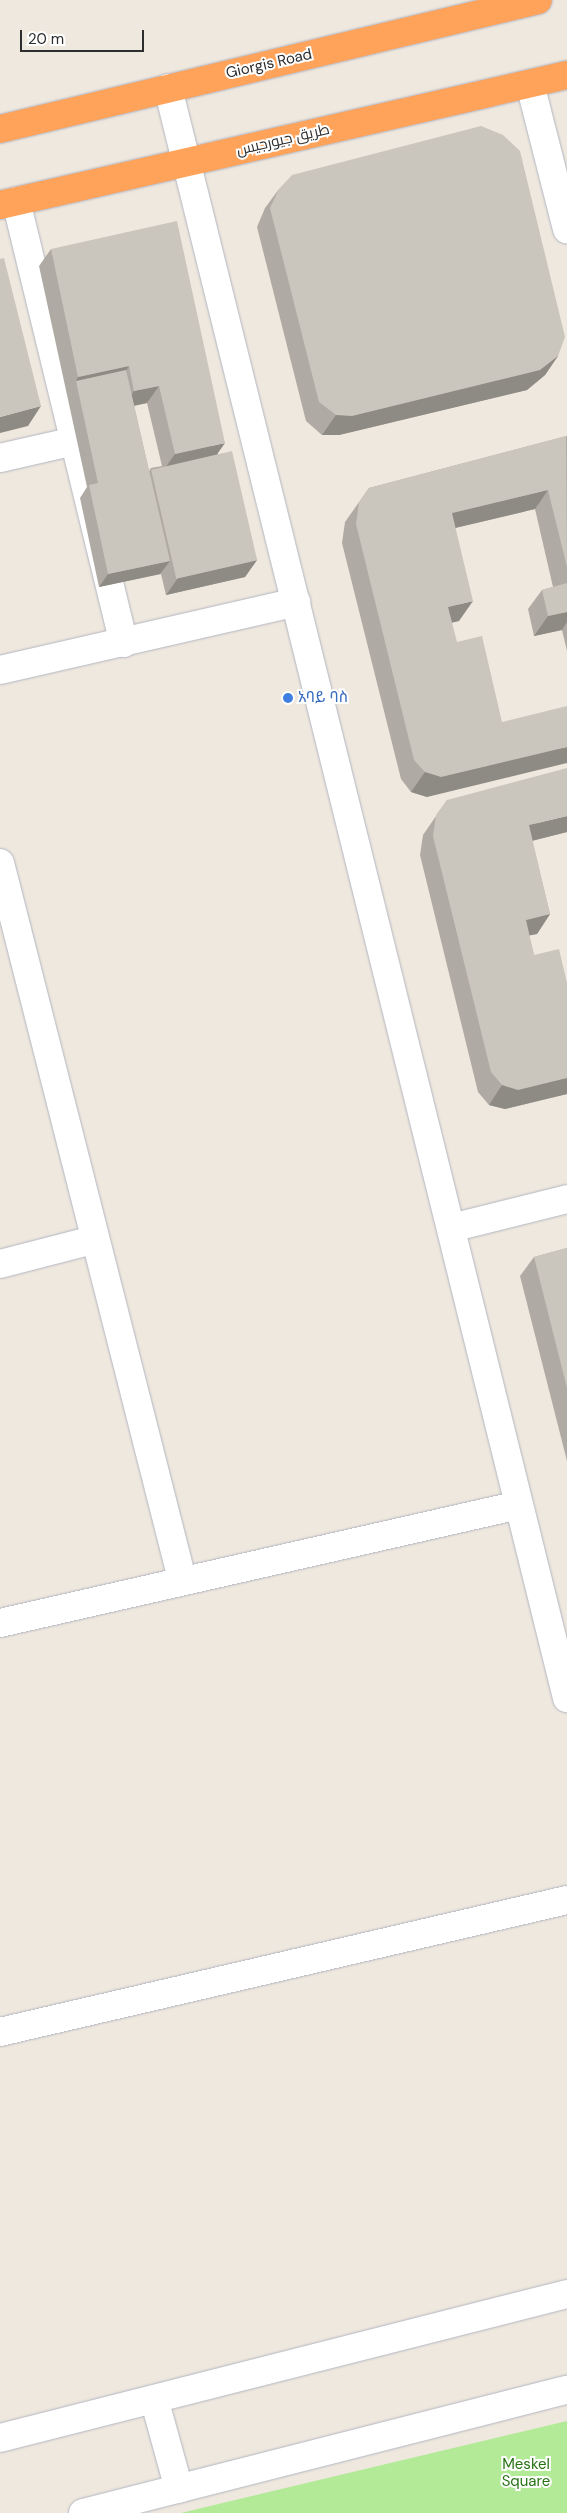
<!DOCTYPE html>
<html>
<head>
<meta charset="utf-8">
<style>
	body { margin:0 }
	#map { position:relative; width:567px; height:2513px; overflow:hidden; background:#efe8de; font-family:"DM Sans",Cairo,"Noto Sans Ethiopic",sans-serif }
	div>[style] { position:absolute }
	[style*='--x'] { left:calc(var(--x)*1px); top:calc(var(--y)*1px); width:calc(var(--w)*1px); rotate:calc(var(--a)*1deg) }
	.green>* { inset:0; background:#b2ea97 }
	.roads { filter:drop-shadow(0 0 1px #b2b5c1) drop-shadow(0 0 1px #b2b5c1) }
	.street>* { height:28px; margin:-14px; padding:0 14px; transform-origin:14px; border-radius:14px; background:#fff }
	.secondary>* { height:28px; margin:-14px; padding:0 14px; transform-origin:14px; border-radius:14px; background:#fff }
	.highway>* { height:28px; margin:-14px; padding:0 14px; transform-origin:14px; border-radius:14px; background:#ffa35a }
	.wall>* { inset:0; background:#afaaa3 }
	.shaded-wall>* { inset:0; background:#8e8b84 }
	.building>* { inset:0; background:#cbc6bd; transform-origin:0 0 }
	.dots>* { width:14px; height:14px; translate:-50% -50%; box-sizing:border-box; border:2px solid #fff; border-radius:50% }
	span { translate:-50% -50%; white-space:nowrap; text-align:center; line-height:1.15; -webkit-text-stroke:4px #fff; paint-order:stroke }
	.street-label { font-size:15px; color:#2d2d2d }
	.shop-label { font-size:15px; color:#366cbe }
	.left { translate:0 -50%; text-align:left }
	.park-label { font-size:15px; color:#277314 }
	.scale { position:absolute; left:20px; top:30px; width:124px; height:22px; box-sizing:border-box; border:2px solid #2d2d2d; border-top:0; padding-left:6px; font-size:15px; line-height:18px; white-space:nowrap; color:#2d2d2d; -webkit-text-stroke:4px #fff; paint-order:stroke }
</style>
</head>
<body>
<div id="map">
	<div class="green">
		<div style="clip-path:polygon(567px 2421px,567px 2513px,181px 2513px)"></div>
	</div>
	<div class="roads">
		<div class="street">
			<div style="--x:530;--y:84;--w:150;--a:75.7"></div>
			<div style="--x:168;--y:88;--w:1659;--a:76.08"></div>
			<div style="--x:16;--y:201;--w:455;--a:76.3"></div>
			<div style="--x:0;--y:458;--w:76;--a:-12.9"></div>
			<div style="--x:0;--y:670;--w:304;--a:-12.9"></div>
			<div style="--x:0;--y:863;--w:739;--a:75.74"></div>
			<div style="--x:451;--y:1228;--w:120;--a:-14"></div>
			<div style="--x:0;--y:1264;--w:96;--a:-14.5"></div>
			<div style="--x:0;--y:1623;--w:532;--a:-12.81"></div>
			<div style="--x:0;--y:2032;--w:582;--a:-13.11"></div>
		</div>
		<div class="secondary">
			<div style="--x:155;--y:2402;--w:90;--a:74.6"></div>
			<div style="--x:0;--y:2438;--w:585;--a:-14.25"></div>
			<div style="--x:83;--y:2513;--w:499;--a:-14.3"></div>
		</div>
		<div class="highway">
			<div style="--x:0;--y:129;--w:553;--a:-13.48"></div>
			<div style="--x:0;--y:205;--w:582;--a:-12.91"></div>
		</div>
	</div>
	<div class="wall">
		<div style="clip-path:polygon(279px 189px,558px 356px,545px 375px,527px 390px,339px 435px,322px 435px,306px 421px,257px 227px,265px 208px)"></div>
		<div style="clip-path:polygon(evenodd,51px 249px,218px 454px,257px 560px,245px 577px,166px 595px,161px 574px,99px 587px,80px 498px,87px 487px,39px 266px,51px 249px,147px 403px,162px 466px,151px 468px,149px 471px,134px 406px,147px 403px)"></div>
		<div style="clip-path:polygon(567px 436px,567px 651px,562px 630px,534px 636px,528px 609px,542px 590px,553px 587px,535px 509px,455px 528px,459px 621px,452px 622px,427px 797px,411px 792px,401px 779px,342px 543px,345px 522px,369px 488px)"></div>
		<div style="clip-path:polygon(447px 800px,567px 832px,532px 841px,550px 914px,537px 934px,529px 935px,534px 955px,567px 983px,567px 1094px,505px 1109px,489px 1105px,478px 1092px,420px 855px,423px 835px)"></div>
		<div style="clip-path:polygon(567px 1248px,567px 1461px,520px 1276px,534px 1257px)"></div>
	</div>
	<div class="shaded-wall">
		<div style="clip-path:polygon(558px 356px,545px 375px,527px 390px,339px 435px,322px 435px,336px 415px)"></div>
		<div style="clip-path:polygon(129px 366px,117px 383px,76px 381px,78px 377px)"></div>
		<div style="clip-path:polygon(159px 386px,147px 403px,122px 408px,134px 391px)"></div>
		<div style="clip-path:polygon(41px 406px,28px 426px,0 433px,0 417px)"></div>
		<div style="clip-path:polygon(225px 443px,213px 460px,163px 471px,175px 454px)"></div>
		<div style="clip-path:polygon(548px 490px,535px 509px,438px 532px,452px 513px)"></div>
		<div style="clip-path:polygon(257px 560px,245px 577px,166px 595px,178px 578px)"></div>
		<div style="clip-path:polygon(170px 561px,160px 574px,99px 587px,108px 574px)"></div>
		<div style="clip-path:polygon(473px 601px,459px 621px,435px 627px,448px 607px)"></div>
		<div style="clip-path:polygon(567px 612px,567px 622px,562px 630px,534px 636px,548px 616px)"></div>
		<div style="clip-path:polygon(567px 747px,567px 763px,427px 797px,411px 792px,425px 772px)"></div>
		<div style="clip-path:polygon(567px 816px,567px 832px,515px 845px,529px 825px)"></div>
		<div style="clip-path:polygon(550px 914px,537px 934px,512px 939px,526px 920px)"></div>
		<div style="clip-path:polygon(567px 1078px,567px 1094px,505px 1109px,489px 1105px,502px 1085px)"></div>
	</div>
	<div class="building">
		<div style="clip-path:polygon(481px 126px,503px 135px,520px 151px,565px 337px,558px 356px,540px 370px,352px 416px,336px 415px,319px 402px,270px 208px,279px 189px,292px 175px)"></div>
		<div style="clip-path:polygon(177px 221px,225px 443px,175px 454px,159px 386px,134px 391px,129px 366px,78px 377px,51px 249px)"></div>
		<div style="clip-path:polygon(4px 258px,41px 406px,0 417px,0 259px)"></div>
		<div style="clip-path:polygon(126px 370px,170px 561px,108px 574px,89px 485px,98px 483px,76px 381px)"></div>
		<div style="clip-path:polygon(566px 436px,567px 567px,548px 490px,452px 513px,473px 601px,448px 607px,457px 642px,482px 636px,502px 722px,567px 706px,567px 747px,441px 777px,425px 772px,414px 760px,356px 524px,359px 502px,369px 488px)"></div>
		<div style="left:232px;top:451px;width:112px;height:83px;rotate:77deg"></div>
		<div style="clip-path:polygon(567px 583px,567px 612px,548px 616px,542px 590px)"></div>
		<div style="clip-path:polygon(567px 768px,567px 816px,529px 825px,550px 914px,526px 920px,534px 955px,559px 949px,567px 983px,567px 1078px,518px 1090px,502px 1085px,491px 1072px,433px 836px,436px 815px,447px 800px)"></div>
		<div style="clip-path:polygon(567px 1248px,567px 1388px,534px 1257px)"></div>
	</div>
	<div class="dots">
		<div style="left:288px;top:698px;background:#3f7fe0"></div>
	</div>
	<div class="street-label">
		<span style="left:269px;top:64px;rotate:-13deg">Giorgis Road</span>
		<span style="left:283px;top:140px;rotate:-13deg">طريق جيورجيس</span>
	</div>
	<div class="shop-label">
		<span class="left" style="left:298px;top:698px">አባይ ባስ</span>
	</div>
	<div class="park-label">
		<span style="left:526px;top:2473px">Meskel<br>Square</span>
	</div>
	<div class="scale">20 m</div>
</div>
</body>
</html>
